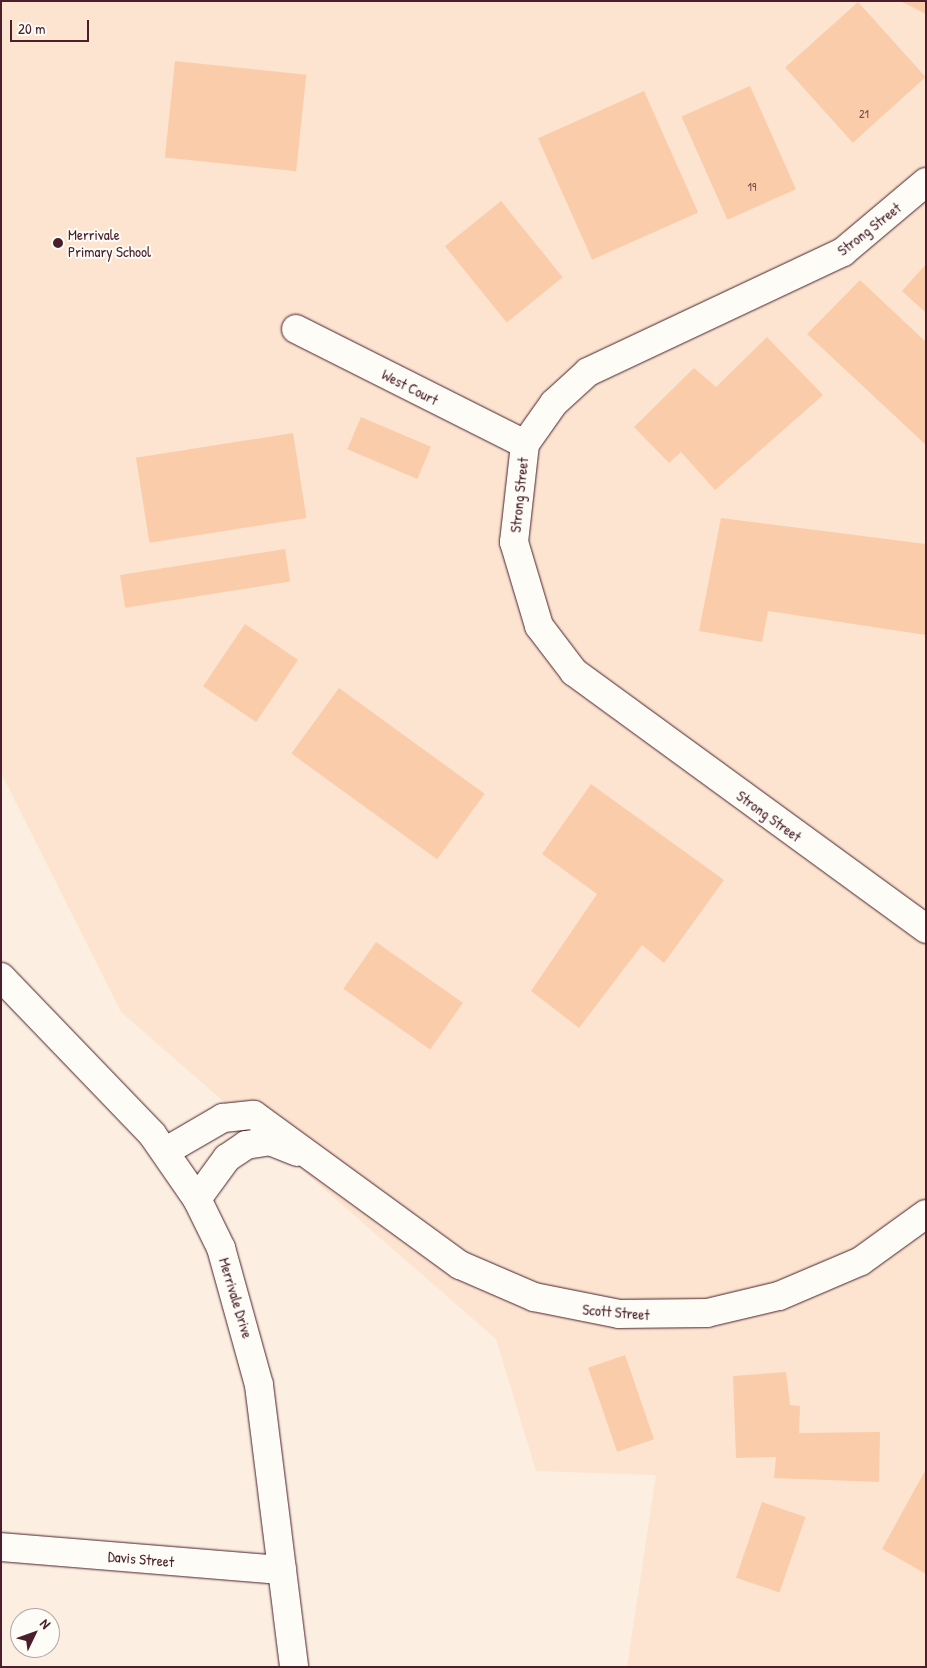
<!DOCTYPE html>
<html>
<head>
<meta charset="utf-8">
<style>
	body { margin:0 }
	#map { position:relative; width:927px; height:1668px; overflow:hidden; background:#fceee0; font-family:"Patrick Hand",sans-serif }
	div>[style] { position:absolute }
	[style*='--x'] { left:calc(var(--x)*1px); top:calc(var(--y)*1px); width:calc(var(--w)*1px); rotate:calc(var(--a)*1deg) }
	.built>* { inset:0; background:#fce4d0 }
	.building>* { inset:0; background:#fbccaa; transform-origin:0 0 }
	.roads { filter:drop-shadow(0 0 1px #4a1f2b) drop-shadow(0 0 1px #4a1f2b) }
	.minor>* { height:28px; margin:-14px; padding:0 14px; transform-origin:14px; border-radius:14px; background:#fdfcf7 }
	.dots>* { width:14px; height:14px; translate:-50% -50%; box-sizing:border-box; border:2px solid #fdfcf7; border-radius:50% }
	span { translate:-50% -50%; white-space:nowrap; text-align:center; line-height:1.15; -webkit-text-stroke:4px #fdfcf7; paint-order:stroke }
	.number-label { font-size:12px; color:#764a4b }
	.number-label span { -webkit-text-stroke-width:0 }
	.street-label { font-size:15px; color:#4a1f2b }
	.poi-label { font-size:15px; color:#4a1f2b }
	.left { translate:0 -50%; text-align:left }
	.frame { position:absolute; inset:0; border:2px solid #4a1f2b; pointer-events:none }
	.north { position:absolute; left:10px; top:1608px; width:50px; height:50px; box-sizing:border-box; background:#fdfcf7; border:1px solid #b5a4a5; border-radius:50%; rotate:48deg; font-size:14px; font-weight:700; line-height:20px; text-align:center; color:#4a1f2b }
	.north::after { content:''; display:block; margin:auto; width:18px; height:22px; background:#4a1f2b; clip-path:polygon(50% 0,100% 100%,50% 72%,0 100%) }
	.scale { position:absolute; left:10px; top:20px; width:79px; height:22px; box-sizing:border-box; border:2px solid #4a1f2b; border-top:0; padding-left:6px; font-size:15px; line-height:18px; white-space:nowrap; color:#4a1f2b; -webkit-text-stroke:4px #fdfcf7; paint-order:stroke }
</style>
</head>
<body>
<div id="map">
	<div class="built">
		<div style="clip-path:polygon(1px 1px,926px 1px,926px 1667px,627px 1667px,656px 1475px,536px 1471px,496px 1339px,121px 1012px,1px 773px)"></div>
	</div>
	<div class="building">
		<div style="clip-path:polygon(900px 1px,926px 1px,926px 14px)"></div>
		<div style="left:858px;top:2px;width:101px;height:98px;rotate:48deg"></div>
		<div style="left:175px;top:61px;width:132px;height:97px;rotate:6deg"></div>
		<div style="left:750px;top:86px;width:113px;height:75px;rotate:66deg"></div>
		<div style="left:644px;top:91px;width:133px;height:116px;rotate:66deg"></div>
		<div style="left:501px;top:201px;width:98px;height:72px;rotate:51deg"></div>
		<div style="clip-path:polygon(926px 264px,926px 313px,902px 291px)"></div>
		<div style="clip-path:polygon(860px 280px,926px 342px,926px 445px,807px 334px)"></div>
		<div style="clip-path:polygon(767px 337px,823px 395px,715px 490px,681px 452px,669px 463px,634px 427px,694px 368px,716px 387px)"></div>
		<div style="left:361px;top:417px;width:76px;height:35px;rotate:23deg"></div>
		<div style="left:293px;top:433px;width:86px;height:159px;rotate:81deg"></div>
		<div style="clip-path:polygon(721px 518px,926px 544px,926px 635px,768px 611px,762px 642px,699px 631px)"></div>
		<div style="left:285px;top:549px;width:33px;height:167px;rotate:81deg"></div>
		<div style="left:245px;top:624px;width:64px;height:75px;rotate:34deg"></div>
		<div style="left:339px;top:688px;width:180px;height:81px;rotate:36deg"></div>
		<div style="clip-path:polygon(591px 784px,724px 880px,664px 963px,642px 945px,579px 1028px,531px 991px,597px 894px,542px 854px)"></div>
		<div style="left:376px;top:942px;width:106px;height:57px;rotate:35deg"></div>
		<div style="left:625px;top:1355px;width:89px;height:39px;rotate:71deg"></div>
		<div style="clip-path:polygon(786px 1372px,790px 1405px,800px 1406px,799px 1433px,880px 1432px,879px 1482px,774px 1478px,776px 1457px,736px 1458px,733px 1376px)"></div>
		<div style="clip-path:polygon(926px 1469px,926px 1574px,882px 1549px)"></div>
		<div style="left:762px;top:1502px;width:46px;height:80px;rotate:19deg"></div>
	</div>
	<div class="roads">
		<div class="minor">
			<div style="--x:926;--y:182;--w:109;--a:139.9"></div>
			<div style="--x:843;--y:252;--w:282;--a:154.8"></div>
			<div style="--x:588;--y:372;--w:46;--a:137.6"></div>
			<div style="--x:554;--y:403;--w:50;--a:125.3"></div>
			<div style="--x:525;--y:444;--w:99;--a:96.4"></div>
			<div style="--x:514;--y:542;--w:88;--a:73.4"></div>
			<div style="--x:539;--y:626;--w:58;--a:52.7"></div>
			<div style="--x:574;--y:672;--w:436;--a:36.1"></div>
			<div style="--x:296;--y:329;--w:256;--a:26.7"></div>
			<div style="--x:1;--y:977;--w:218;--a:46.1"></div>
			<div style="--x:152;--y:1134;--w:79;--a:55.3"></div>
			<div style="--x:197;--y:1199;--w:55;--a:63.9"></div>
			<div style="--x:221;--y:1248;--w:142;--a:74.5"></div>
			<div style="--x:259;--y:1385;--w:284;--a:82.9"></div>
			<div style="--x:166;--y:1151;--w:66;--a:-30.1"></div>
			<div style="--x:223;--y:1118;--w:31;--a:-6"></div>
			<div style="--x:254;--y:1115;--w:255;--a:36.1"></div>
			<div style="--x:460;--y:1265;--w:81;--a:23.4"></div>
			<div style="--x:534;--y:1297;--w:87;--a:11.3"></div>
			<div style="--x:619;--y:1314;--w:88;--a:-0.7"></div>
			<div style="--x:707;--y:1313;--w:74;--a:-13.3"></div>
			<div style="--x:779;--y:1296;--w:89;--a:-23.1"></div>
			<div style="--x:861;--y:1261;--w:80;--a:-35.9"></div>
			<div style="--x:197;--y:1199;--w:51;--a:-53.8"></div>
			<div style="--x:227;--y:1158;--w:23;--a:-34"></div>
			<div style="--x:246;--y:1145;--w:24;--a:-9"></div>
			<div style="--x:270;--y:1141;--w:29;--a:22"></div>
			<div style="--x:1;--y:1547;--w:282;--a:4.7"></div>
		</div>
	</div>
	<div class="dots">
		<div style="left:58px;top:243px;background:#4a1f2b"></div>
	</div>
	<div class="number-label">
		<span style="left:864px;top:114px">21</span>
		<span style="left:752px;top:187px">19</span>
	</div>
	<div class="street-label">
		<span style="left:869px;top:229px;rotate:-38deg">Strong Street</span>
		<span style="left:410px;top:387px;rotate:27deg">West Court</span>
		<span style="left:519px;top:495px;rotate:-84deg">Strong Street</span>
		<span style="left:769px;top:816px;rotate:36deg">Strong Street</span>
		<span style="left:236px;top:1298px;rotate:73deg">Merrivale Drive</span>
		<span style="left:616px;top:1312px;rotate:5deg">Scott Street</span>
		<span style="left:141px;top:1559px;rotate:5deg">Davis Street</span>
	</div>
	<div class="poi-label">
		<span class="left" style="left:68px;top:243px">Merrivale<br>Primary School</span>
	</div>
	<div class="frame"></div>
	<div class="north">N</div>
	<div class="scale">20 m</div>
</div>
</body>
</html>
